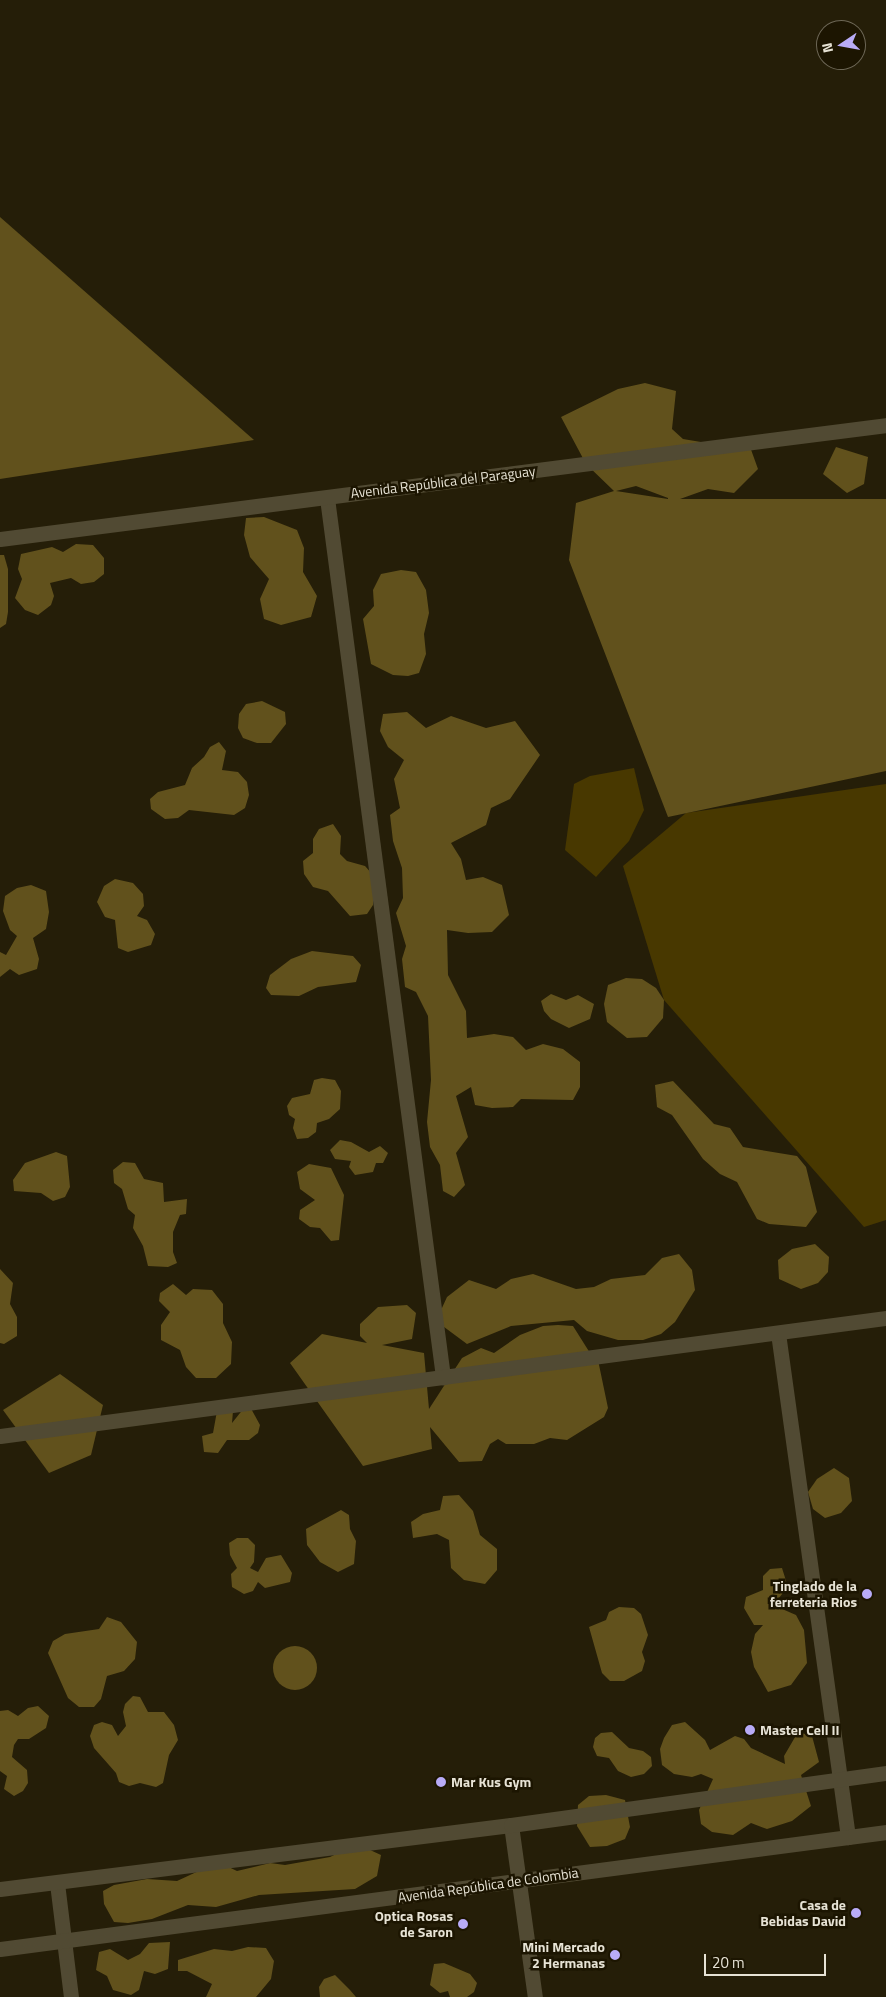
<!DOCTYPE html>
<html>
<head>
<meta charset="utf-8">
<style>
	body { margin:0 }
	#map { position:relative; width:886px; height:1997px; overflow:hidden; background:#251e08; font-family:"Titillium Web",sans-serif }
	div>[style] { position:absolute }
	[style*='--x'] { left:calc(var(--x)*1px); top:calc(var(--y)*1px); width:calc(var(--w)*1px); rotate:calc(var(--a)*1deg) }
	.green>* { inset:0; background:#483800 }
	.forest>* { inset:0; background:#61511c }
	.round { border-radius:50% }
	.minor>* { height:15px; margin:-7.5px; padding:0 7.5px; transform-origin:7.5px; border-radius:7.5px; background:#514a33 }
	.dots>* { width:14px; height:14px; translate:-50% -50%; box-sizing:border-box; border:2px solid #1c1501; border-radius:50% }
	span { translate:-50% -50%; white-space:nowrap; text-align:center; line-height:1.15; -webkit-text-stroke:5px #1c1501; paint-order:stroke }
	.street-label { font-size:14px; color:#e7e3d5 }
	.poi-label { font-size:14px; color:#e7e3d5; font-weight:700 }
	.right { translate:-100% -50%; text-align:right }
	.left { translate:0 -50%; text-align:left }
	.north { position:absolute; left:816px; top:20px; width:50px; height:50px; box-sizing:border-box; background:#1c1501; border:1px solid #6d6756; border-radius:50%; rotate:258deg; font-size:14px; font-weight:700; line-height:20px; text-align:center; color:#e7e3d5 }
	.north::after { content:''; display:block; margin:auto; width:18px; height:22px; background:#b8abf7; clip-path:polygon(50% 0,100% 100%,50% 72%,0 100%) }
	.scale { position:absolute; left:704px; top:1954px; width:122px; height:22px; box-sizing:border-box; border:2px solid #e7e3d5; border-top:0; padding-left:6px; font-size:15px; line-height:18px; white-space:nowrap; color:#e7e3d5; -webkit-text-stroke:4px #1c1501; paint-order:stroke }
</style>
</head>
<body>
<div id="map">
	<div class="green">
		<div style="clip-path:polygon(634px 768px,644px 810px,629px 841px,596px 877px,565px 850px,574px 784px,590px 776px)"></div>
		<div style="clip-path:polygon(886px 784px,886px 1220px,864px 1227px,664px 1000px,623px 866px,686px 813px)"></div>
	</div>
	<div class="forest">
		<div style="clip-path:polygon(0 217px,254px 440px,0 479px)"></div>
		<div style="clip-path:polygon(evenodd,645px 383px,676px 391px,672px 429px,683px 439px,725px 446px,749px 444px,758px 469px,734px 493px,708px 489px,680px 499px,886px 499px,886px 771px,668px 817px,569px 560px,576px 503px,614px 491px,586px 464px,561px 417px,618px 389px,645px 383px,636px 486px,668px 498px,668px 499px,616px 491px,636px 486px)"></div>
		<div style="clip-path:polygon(836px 447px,868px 457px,864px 484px,847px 493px,823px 474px)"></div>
		<div style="clip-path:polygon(264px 517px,297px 530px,304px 548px,303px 572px,317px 596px,311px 617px,281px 625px,264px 619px,260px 599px,269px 579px,250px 557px,244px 535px,246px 518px)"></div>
		<div style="clip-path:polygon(76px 544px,93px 545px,104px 558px,104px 574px,94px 582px,81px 584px,71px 578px,50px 583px,54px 596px,51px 605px,38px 615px,25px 610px,15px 598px,22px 579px,18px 569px,21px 554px,52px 547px,63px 552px)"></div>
		<div style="clip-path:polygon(0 555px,4px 555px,8px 569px,8px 612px,6px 624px,0 628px)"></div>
		<div style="clip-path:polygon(401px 570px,416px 572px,426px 590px,429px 613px,424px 634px,426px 654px,419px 673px,408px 676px,393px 675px,371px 664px,363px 619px,374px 606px,373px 590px,381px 574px)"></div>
		<div style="clip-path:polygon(262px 701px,285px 712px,286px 724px,271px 743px,257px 743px,243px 738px,238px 728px,239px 714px,246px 704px)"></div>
		<div style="clip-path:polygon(407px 712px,426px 728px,451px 716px,486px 728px,515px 721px,540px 755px,510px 799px,491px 808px,486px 825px,451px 843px,461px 859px,466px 880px,483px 877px,502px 885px,509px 915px,492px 932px,468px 933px,447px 930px,448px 975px,466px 1011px,467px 1038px,494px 1034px,513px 1037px,526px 1050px,543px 1044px,563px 1049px,580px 1062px,580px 1087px,573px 1100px,521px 1099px,513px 1107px,492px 1108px,475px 1105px,471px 1087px,456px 1096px,468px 1137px,456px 1153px,465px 1185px,454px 1197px,443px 1191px,440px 1165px,430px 1147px,427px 1122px,431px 1080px,428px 1016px,416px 992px,405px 987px,402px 959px,406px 946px,396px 913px,403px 898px,402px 868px,393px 841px,390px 815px,400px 808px,394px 779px,404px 760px,388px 747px,380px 731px,383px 714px)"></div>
		<div style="clip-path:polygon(219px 742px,226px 751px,222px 770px,238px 772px,247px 782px,249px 795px,245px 808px,234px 815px,189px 810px,178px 818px,165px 819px,151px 809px,150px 799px,158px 792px,185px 785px,192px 768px,204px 757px,210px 747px)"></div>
		<div style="clip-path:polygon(333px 824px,341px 836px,340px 854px,347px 861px,365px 866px,374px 876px,373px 905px,367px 914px,350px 916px,328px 891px,313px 887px,304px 874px,303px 861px,313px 853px,313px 839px,319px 829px)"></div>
		<div style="clip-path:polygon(115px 879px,133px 883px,143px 894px,144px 906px,137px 916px,147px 920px,155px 934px,151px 945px,128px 952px,118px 948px,115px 920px,105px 917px,97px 902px,104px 886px)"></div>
		<div style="clip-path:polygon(31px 885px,46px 891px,49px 912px,46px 929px,33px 938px,39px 959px,37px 969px,19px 975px,10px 969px,0 977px,0 952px,6px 955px,17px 936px,10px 930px,3px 911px,5px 896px,17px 888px)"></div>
		<div style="clip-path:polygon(312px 951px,353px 956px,361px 965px,356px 982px,318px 987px,299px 996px,271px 995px,266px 988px,270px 975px,291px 959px)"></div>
		<div style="clip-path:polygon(626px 978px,642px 979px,656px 988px,664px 1000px,663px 1018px,647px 1037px,627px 1038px,607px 1022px,604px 1004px,608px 985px)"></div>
		<div style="clip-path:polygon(551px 994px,566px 1000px,578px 995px,594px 1004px,590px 1019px,569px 1028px,551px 1019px,544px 1011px,541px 1001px)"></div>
		<div style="clip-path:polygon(322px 1078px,335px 1080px,341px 1091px,340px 1109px,329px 1119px,317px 1123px,316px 1132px,308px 1138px,297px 1139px,293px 1128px,295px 1119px,289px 1115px,287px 1106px,292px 1098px,310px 1094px,314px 1080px)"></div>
		<div style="clip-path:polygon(673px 1081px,714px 1124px,730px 1128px,743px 1147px,797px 1156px,806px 1167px,817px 1212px,806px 1227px,769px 1224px,757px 1219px,737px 1182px,720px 1174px,703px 1159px,672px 1115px,657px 1107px,655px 1085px)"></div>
		<div style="clip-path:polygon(340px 1140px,351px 1142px,369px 1152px,380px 1146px,388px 1153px,383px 1163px,376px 1163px,373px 1172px,355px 1175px,349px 1167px,351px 1161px,335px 1159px,330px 1150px)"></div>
		<div style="clip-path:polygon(56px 1152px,67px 1156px,70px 1187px,65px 1197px,53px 1201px,41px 1193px,14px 1191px,13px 1180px,25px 1163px)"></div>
		<div style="clip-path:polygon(123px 1162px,135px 1163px,144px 1179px,163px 1183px,164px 1202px,187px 1199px,186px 1214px,180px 1215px,173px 1232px,173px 1252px,177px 1263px,168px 1267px,148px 1266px,143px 1246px,133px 1228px,135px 1215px,128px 1209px,122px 1189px,114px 1183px,113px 1170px)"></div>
		<div style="clip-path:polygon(309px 1164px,331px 1168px,344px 1195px,339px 1240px,331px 1241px,320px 1228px,310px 1227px,299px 1219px,300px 1210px,315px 1200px,300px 1189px,297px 1172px)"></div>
		<div style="clip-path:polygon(815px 1244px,829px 1257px,828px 1272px,818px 1283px,801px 1289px,779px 1279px,778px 1260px,792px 1249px)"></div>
		<div style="clip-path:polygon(679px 1254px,692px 1270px,695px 1290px,675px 1322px,661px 1334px,643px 1340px,618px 1340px,587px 1331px,574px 1320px,511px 1326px,467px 1344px,436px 1321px,447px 1297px,469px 1280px,496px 1289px,511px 1279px,533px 1274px,576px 1289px,594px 1287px,611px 1279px,645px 1275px,662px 1258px)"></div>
		<div style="clip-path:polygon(0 1269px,13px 1283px,10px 1304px,17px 1317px,17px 1336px,4px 1344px,0 1343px)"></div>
		<div style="clip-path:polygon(173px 1284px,186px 1295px,193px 1289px,212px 1290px,223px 1304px,223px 1323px,232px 1342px,231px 1364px,216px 1378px,196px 1378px,186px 1367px,180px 1350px,161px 1340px,161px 1325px,170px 1312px,159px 1301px,160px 1293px)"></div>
		<div style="clip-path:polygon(407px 1305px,416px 1313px,412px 1339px,382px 1345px,424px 1353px,429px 1409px,462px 1358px,481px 1348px,494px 1353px,520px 1335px,543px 1326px,558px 1325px,573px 1326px,590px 1353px,598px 1360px,608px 1408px,604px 1417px,567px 1440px,550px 1438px,534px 1444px,506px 1444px,498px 1439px,490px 1444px,482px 1461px,459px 1462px,430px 1427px,432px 1449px,363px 1466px,290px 1363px,322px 1334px,367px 1343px,360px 1336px,360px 1324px,378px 1307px)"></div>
		<div style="clip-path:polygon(60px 1374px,103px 1405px,91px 1455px,49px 1473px,3px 1410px)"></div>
		<div style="clip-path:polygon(248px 1403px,260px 1425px,258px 1433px,249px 1440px,227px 1440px,218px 1453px,204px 1452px,202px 1436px,213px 1433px,217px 1411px,233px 1411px,232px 1423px)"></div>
		<div style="clip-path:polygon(834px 1468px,849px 1478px,852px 1501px,841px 1513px,825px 1518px,813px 1509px,808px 1492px,817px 1479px)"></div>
		<div style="clip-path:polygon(459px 1495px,473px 1511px,480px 1535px,497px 1549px,497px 1570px,485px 1584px,464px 1580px,451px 1568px,449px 1540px,437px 1534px,413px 1538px,411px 1522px,423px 1514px,440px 1510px,443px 1496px)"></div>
		<div style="clip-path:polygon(341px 1510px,349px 1515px,350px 1529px,356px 1541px,354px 1564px,338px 1572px,320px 1562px,307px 1545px,306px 1529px)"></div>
		<div style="clip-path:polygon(237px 1538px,248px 1538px,255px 1545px,254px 1562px,250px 1568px,258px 1572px,266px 1558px,281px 1555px,292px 1573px,290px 1582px,265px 1588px,258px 1582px,253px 1591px,244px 1594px,232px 1587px,231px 1574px,237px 1568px,230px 1555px,229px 1543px)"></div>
		<div style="clip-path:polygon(782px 1568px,788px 1587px,773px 1605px,796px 1615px,804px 1630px,807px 1663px,791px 1685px,768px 1692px,754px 1667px,751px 1652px,755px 1634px,763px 1625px,754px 1625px,744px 1608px,746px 1597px,763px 1590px,763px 1576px,770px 1569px)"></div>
		<div style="clip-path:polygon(619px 1607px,634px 1608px,641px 1614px,648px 1635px,642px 1652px,645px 1661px,642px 1671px,624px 1681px,610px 1681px,602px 1673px,589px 1627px,606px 1620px,609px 1612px)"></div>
		<div style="clip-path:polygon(107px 1617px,121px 1622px,137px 1642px,135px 1659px,124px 1671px,107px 1676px,101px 1699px,94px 1707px,79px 1707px,68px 1698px,48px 1653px,53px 1641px,65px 1634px,99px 1629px)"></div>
		<div class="round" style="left:273px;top:1646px;width:44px;height:44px"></div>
		<div style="clip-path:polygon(133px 1696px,140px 1697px,148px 1712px,164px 1712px,174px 1725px,178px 1740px,169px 1755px,163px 1783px,156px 1787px,140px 1783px,129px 1786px,119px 1782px,116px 1773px,94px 1748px,90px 1736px,94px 1725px,102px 1722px,112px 1725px,118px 1736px,126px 1726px,123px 1712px,125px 1704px)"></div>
		<div style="clip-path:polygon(38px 1706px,49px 1716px,46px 1728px,29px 1739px,18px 1739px,14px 1745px,12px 1757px,27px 1770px,28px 1783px,23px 1791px,14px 1796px,4px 1789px,7px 1776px,0 1771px,0 1711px,8px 1710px,18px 1716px,28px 1708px)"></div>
		<div style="clip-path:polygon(685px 1722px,705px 1740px,710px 1750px,735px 1736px,744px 1739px,751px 1748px,785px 1764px,784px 1756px,798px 1732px,812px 1736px,819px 1762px,801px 1775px,811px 1806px,792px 1821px,767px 1829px,751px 1823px,733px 1835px,712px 1832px,701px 1824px,699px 1810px,713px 1779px,701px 1774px,692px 1777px,674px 1774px,662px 1765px,660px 1749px,664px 1738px,672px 1725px)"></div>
		<div style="clip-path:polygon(612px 1732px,629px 1748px,643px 1751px,651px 1757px,652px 1766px,644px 1774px,631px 1777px,618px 1771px,609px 1758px,597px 1756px,593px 1747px,595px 1738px,601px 1733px)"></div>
		<div style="clip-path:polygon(606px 1795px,625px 1800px,630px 1827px,625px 1839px,607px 1846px,590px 1847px,577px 1826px,578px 1805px,589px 1796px)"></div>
		<div style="clip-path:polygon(357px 1844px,381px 1855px,377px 1876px,355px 1889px,259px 1895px,216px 1907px,188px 1905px,152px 1919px,128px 1923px,114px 1922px,104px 1904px,103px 1891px,114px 1885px,147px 1879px,177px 1881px,218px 1862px,237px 1871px,270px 1863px,285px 1865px,330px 1857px)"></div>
		<div style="clip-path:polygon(170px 1942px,168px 1969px,155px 1974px,144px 1971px,139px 1990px,131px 1995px,113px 1990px,107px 1976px,96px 1970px,99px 1952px,110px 1949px,128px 1960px,140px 1954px,149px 1943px)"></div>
		<div style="clip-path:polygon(248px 1947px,266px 1948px,274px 1961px,271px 1979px,256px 1997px,206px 1997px,212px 1984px,187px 1971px,178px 1971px,178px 1960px,214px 1949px,232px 1951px)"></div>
		<div style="clip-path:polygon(444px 1963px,470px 1974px,477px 1983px,474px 1992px,467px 1997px,450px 1997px,448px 1991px,440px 1993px,430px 1985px,434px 1964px)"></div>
		<div style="clip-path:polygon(335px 1975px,350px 1990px,356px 1997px,320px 1997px,319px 1987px,324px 1979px)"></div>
	</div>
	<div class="minor">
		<div style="--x:327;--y:498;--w:887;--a:82.48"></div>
		<div style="--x:0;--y:539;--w:893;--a:-7.33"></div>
		<div style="--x:778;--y:1333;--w:509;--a:82.09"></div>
		<div style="--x:0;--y:1436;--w:894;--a:-7.59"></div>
		<div style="--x:511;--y:1825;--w:174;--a:82.1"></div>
		<div style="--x:57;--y:1883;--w:115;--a:83"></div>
		<div style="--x:0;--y:1889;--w:515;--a:-7.14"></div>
		<div style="--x:511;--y:1825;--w:379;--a:-7.9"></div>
		<div style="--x:0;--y:1949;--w:894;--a:-7.52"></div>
	</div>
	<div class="dots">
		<div style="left:867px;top:1594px;background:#b8abf7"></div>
		<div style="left:750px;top:1730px;background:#b8abf7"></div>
		<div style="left:441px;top:1782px;background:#b8abf7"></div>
		<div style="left:856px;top:1913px;background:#b8abf7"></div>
		<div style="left:463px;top:1924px;background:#b8abf7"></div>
		<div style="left:615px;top:1955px;background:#b8abf7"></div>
	</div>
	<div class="street-label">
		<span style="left:443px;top:482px;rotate:-7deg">Avenida República del Paraguay</span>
		<span style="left:488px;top:1885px;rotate:-8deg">Avenida República de Colombia</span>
	</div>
	<div class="poi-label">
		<span class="right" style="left:857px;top:1594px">Tinglado de la<br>ferreteria Rios</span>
		<span class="left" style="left:760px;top:1730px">Master Cell II</span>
		<span class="left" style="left:451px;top:1782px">Mar Kus Gym</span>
		<span class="right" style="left:846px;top:1913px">Casa de<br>Bebidas David</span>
		<span class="right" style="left:453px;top:1924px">Optica Rosas<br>de Saron</span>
		<span class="right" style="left:605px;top:1955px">Mini Mercado<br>2 Hermanas</span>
	</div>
	<div class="north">N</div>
	<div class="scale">20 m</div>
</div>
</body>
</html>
